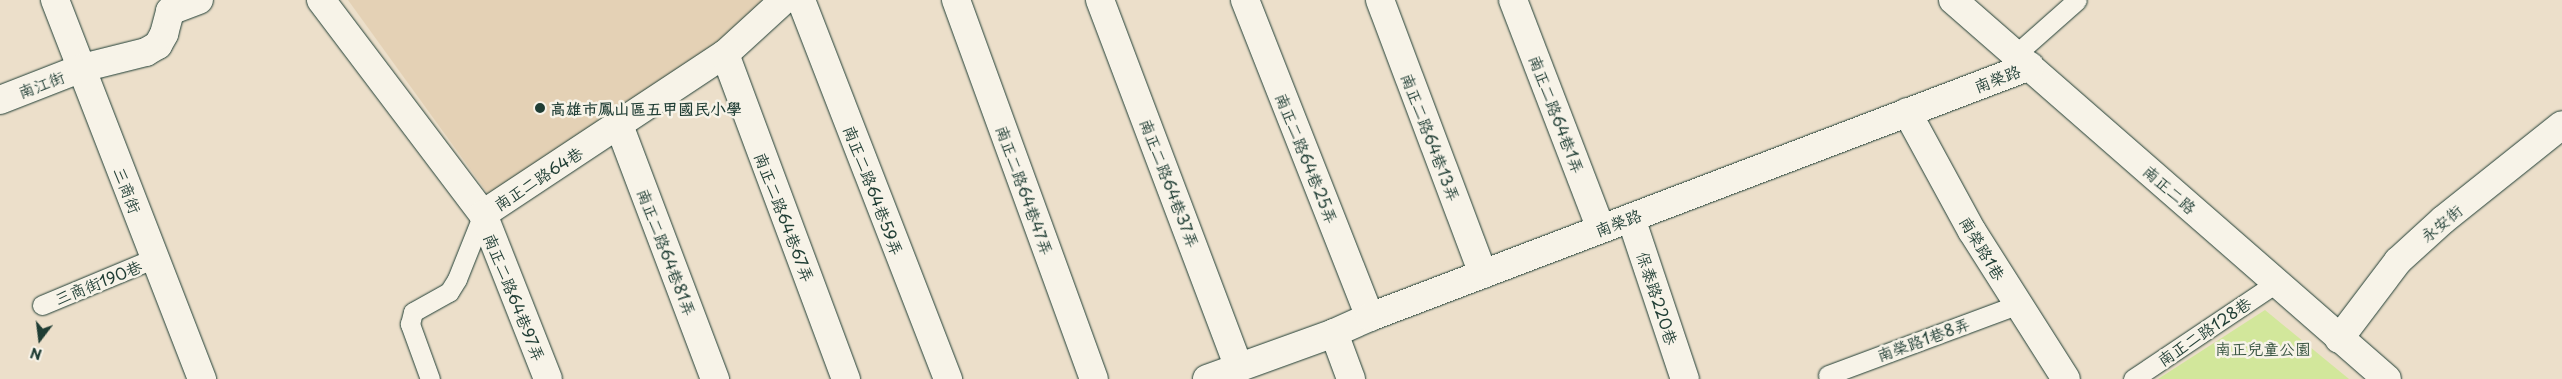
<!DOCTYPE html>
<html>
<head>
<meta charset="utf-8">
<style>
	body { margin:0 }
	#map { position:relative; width:2562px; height:379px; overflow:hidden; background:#ecdfca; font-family:"Playpen Sans","LXGW WenKai TC",sans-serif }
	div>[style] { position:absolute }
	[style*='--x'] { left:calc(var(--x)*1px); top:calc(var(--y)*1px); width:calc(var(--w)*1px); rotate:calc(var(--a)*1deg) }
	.built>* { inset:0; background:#e4d1b5 }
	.green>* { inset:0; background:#d2e79b }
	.roads { filter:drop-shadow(0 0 1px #1f3d34) drop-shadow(0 0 1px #1f3d34) }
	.service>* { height:19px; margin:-9.5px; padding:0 9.5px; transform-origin:9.5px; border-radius:9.5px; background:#f7f3e8 }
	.minor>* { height:28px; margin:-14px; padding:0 14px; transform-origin:14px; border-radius:14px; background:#f7f3e8 }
	.dots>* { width:14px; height:14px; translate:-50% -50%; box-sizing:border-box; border:2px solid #f7f3e8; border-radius:50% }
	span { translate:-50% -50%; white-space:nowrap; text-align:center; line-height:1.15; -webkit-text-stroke:5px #f7f3e8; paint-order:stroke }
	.street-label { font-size:16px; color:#1f3d34 }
	.poi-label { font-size:16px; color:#1f3d34; font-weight:700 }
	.left { translate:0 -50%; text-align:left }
	.park-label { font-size:16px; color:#3a5643 }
	.north { position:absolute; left:15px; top:314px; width:50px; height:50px; -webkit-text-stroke:4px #f7f3e8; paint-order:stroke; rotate:195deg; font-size:14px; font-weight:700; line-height:20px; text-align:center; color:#1f3d34 }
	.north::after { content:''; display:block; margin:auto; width:18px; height:22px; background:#1f3d34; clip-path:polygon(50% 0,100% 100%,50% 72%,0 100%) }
</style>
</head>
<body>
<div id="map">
	<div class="built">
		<div style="clip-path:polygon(348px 0,804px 0,504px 216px)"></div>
	</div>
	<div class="green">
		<div style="clip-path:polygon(2265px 310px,2349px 379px,2158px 379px)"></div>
	</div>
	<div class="roads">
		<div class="service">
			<div style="--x:2016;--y:54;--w:81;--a:-41.5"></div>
			<div style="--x:42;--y:305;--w:122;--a:-22.6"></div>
			<div style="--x:1828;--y:375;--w:204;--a:-20.4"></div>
			<div style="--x:430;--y:379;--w:59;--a:-110"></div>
			<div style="--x:410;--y:324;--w:12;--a:-76"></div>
			<div style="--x:413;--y:312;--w:41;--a:-29.1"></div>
			<div style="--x:449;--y:292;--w:15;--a:-58"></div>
			<div style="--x:457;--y:279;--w:70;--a:-68.2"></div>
			<div style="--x:2133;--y:379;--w:172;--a:-33.9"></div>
		</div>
		<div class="minor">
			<div style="--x:55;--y:0;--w:407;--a:68.8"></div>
			<div style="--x:321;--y:0;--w:268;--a:52.9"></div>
			<div style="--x:483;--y:214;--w:290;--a:-33.5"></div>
			<div style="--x:725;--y:54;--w:80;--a:-42.5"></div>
			<div style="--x:801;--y:0;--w:407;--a:68.8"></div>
			<div style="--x:956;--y:0;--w:403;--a:70"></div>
			<div style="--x:1100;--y:0;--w:392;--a:69.3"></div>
			<div style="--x:1245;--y:0;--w:341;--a:68.5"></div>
			<div style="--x:1380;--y:0;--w:293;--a:69.4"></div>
			<div style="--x:1513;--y:0;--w:245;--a:69"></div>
			<div style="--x:1953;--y:0;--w:576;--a:41.13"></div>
			<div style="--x:725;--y:54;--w:347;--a:69.6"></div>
			<div style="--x:0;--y:100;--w:88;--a:-21.3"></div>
			<div style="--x:82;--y:68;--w:66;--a:-14"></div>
			<div style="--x:146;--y:52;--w:14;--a:-30"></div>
			<div style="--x:158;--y:45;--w:13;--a:-61"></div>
			<div style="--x:164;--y:34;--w:24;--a:-75"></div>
			<div style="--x:170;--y:11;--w:31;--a:-21"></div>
			<div style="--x:1907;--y:112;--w:136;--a:61.4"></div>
			<div style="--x:1972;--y:231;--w:175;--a:57.6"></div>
			<div style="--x:619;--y:125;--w:272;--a:69.3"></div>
			<div style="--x:483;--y:214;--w:177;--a:68.5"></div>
			<div style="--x:1631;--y:218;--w:170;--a:71.5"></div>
			<div style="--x:1334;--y:333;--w:49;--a:69.7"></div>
			<div style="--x:2339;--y:339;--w:98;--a:-52.9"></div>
			<div style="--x:2398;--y:261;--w:61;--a:-42.3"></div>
			<div style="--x:2443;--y:220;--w:152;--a:-38.6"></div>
			<div style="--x:1207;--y:379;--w:135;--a:-19.9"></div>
			<div style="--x:1334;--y:333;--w:39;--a:-24"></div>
			<div style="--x:1370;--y:317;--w:706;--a:-20.82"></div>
		</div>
	</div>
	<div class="dots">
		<div style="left:540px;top:108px;background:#1f3d34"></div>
	</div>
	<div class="street-label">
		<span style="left:1997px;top:78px;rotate:-21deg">南榮路</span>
		<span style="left:41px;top:84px;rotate:-21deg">南江街</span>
		<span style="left:1557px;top:114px;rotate:69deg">南正二路64巷1弄</span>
		<span style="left:1431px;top:137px;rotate:69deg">南正二路64巷13弄</span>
		<span style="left:1307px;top:158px;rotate:68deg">南正二路64巷25弄</span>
		<span style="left:538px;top:178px;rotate:-33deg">南正二路64巷</span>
		<span style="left:1170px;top:183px;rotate:69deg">南正二路64巷37弄</span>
		<span style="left:2170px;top:189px;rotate:41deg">南正二路</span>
		<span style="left:128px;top:190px;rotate:69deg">三商街</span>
		<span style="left:874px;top:190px;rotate:69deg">南正二路64巷59弄</span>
		<span style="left:1025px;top:190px;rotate:70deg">南正二路64巷47弄</span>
		<span style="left:785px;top:217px;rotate:69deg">南正二路64巷67弄</span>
		<span style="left:1618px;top:222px;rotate:-21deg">南榮路</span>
		<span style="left:2441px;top:223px;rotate:-40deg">永安街</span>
		<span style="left:1983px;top:248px;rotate:59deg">南榮路1巷</span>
		<span style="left:667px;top:252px;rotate:69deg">南正二路64巷81弄</span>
		<span style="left:98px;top:282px;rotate:-22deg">三商街190巷</span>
		<span style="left:515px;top:297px;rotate:68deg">南正二路64巷97弄</span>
		<span style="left:1658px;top:298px;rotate:72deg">保泰路220巷</span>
		<span style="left:2204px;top:331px;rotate:-34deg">南正二路128巷</span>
		<span style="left:1923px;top:339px;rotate:-20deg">南榮路1巷8弄</span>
	</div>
	<div class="poi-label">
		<span class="left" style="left:550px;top:108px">高雄市鳳山區五甲國民小學</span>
	</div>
	<div class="park-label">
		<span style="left:2263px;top:348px">南正兒童公園</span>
	</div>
	<div class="north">N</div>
</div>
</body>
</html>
